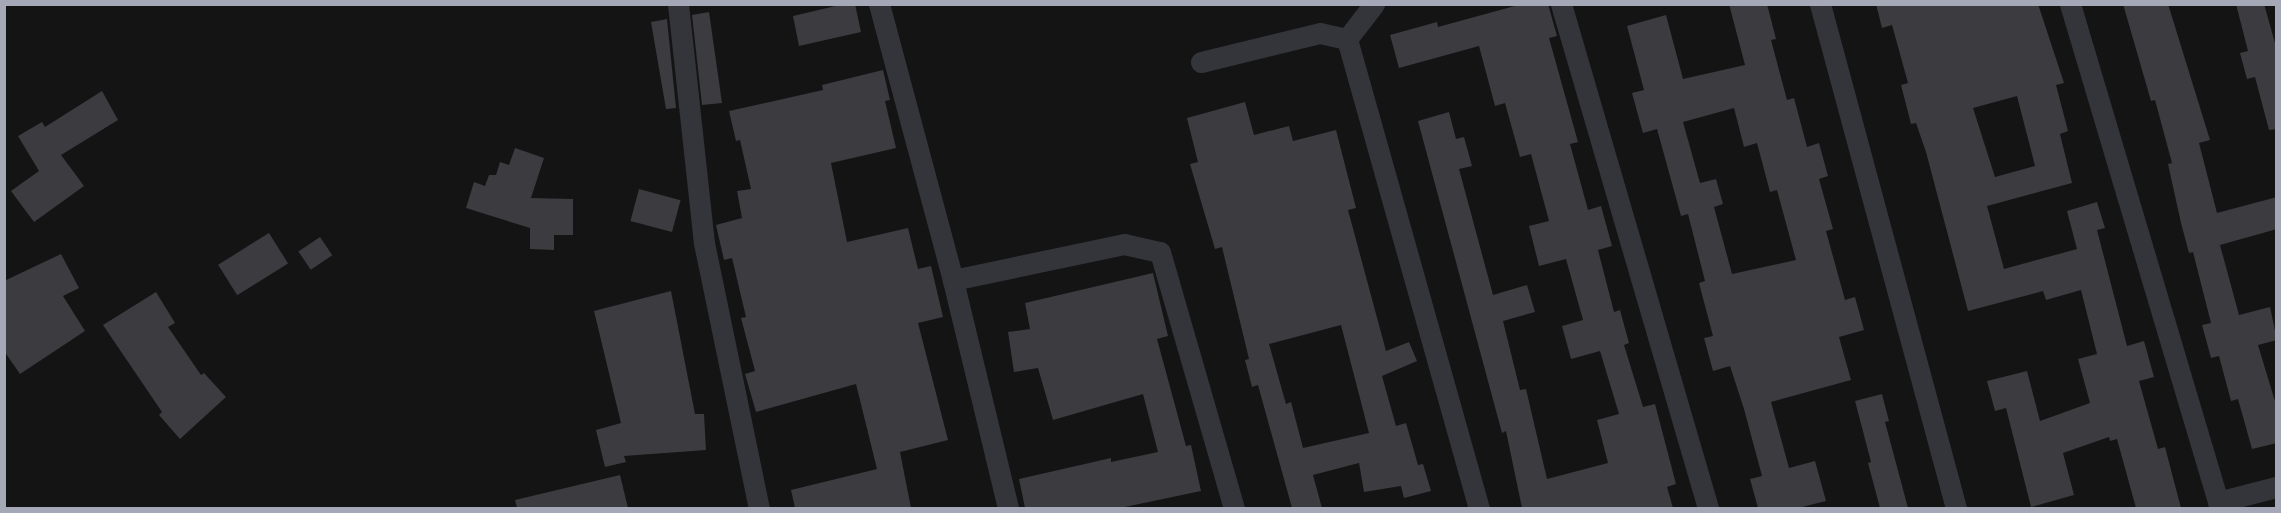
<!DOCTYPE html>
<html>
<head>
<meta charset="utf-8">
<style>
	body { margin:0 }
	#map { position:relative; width:2281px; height:513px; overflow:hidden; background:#141415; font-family:Poppins,sans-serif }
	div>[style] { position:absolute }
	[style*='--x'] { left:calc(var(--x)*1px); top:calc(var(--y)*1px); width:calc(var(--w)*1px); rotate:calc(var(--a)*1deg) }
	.building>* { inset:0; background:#3b3b40; transform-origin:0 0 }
	.minor>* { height:21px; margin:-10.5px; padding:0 10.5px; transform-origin:10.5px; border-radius:10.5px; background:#34353b }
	span { translate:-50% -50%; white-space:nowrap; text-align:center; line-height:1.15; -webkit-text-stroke:4.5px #0f0f10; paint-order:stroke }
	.frame { position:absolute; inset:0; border:6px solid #a5a8b6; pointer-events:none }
</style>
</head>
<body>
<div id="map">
	<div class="building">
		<div style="clip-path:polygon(844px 4px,855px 4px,861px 32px,799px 46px,793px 16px)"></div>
		<div style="clip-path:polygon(1522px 4px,1548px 4px,1557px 36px,1549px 38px,1578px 142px,1570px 144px,1588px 210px,1601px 206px,1612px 246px,1598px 250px,1614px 312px,1620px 310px,1629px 343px,1624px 345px,1643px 407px,1655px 404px,1676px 484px,1667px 487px,1673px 508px,1522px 508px,1506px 431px,1502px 433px,1418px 121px,1449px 112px,1456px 139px,1464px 137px,1472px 166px,1459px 169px,1493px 295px,1527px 285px,1535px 312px,1503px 321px,1520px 390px,1526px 389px,1547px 479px,1608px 463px,1597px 420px,1619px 414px,1600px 351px,1571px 359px,1562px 326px,1583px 320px,1566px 259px,1539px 266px,1529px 226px,1549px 221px,1531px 154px,1520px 157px,1505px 103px,1495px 106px,1479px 46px,1399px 68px,1390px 35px,1437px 22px,1438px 27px)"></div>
		<div style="clip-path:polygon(evenodd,1729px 4px,1767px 4px,1776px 39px,1771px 40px,1787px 100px,1794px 98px,1807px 147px,1819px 143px,1828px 176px,1819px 179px,1833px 229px,1826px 231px,1845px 300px,1855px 297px,1864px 330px,1839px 337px,1851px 380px,1771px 402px,1789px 468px,1815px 461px,1826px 501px,1798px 508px,1758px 508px,1750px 479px,1762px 476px,1744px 409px,1730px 366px,1713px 371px,1704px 338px,1713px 336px,1699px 283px,1705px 281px,1688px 214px,1681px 216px,1657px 129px,1643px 133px,1632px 93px,1644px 90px,1627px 26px,1666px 15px,1683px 79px,1745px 65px,1729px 4px,1734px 108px,1744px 147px,1757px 143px,1770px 192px,1777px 190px,1796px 260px,1732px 274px,1714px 207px,1723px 204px,1716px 179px,1700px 183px,1683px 122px,1734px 108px)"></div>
		<div style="clip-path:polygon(evenodd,1876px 4px,2038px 4px,2064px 83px,2056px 85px,2068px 131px,2060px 134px,2072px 183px,1987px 206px,2004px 269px,2077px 249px,2067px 211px,2097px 202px,2105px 228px,2097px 230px,2127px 346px,2144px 341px,2154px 377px,2139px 381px,2158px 449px,2165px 447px,2181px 508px,2136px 508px,2117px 439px,2110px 441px,2109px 437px,2063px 453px,2074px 495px,2031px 507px,2006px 408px,1995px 411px,1987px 381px,2027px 371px,2040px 421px,2090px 403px,2078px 359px,2097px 354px,2081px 290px,2046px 300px,2043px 291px,1968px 311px,1926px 152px,1916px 123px,1911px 124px,1901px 85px,1908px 83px,1892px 25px,1882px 28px,1876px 4px,2017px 96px,2035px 166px,1995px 177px,1973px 108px,2017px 96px)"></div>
		<div style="clip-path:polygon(2123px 4px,2168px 4px,2210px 140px,2199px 143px,2217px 213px,2277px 197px,2277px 229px,2220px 245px,2239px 315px,2270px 307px,2277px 340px,2258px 345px,2277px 408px,2277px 443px,2252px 449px,2238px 399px,2231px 401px,2219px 356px,2211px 358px,2202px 325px,2211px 323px,2193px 252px,2189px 253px,2181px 223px,2168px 164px,2172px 163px,2155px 100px,2151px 101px)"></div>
		<div style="clip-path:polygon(2236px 4px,2264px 4px,2277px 50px,2277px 129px,2269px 130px,2255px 77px,2247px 79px,2240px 53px,2248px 51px)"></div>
		<div style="clip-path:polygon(709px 12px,722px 103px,702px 105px,692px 15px)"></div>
		<div style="clip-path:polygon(667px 19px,676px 108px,666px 109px,651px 22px)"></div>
		<div style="clip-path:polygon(883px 70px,890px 100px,885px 101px,896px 148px,831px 163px,847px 242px,908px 228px,918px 269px,931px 266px,943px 317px,918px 323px,948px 440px,900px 452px,911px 508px,795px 508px,791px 490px,877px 469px,856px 384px,756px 412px,745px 374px,755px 371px,741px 318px,746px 317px,732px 258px,724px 260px,716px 225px,742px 218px,737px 191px,751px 189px,740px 140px,736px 141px,729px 111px,823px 90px,822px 85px)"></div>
		<div style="clip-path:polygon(102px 91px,118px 120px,61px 155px,84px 186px,34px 222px,11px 191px,39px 171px,18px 136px,42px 122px,45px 127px)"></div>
		<div style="clip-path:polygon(evenodd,1245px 102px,1254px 135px,1289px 126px,1293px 141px,1336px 130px,1356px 208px,1348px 210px,1386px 351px,1409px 342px,1417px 361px,1382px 376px,1396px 426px,1406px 423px,1418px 465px,1423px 464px,1431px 491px,1404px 498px,1401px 486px,1364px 492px,1359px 463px,1313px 475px,1322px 508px,1292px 508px,1258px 385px,1252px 387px,1245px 360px,1249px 359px,1222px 247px,1215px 249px,1190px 164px,1198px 162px,1187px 118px,1245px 102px,1341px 325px,1369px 433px,1303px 448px,1291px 402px,1286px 404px,1269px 344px,1341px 325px)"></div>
		<div style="clip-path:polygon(515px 148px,544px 158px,531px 198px,573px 199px,573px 235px,554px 235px,554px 250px,530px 249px,530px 228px,466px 208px,474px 182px,485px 186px,489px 175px,496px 175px,500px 162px,509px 165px)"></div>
		<div style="left:639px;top:189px;width:43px;height:33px;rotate:15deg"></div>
		<div style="left:269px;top:233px;width:36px;height:60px;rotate:58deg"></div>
		<div style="left:320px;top:237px;width:22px;height:26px;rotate:56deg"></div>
		<div style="clip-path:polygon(61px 254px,79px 288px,63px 296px,85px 331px,20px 374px,4px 351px,4px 281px)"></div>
		<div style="clip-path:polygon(1153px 273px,1168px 336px,1157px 339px,1186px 446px,1191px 445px,1201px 491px,1120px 508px,1025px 508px,1019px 479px,1111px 458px,1111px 462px,1158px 452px,1143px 394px,1053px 420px,1038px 368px,1014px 372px,1008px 332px,1030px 329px,1025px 303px)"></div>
		<div style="clip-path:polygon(671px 291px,695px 414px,704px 414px,706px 450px,624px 456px,626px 462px,605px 467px,596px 430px,621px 423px,594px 311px)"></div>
		<div style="clip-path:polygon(156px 292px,175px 323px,168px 327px,201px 375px,204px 373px,226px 397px,180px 439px,159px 415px,162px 412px,103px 325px)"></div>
		<div style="clip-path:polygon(1882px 394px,1889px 421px,1885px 422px,1908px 508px,1880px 508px,1868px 463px,1871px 462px,1855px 401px)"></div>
		<div style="clip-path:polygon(620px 475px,628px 508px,517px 508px,515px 500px)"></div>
	</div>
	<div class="minor">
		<div style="--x:678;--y:4;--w:240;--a:83.8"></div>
		<div style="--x:704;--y:243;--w:271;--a:78.3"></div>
		<div style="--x:879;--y:4;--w:286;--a:75"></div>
		<div style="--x:1374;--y:4;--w:44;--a:127.6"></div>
		<div style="--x:1347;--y:39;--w:487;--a:74.3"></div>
		<div style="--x:1561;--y:4;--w:525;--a:73.74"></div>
		<div style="--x:1820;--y:4;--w:522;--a:74.9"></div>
		<div style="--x:2070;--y:4;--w:526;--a:73.43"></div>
		<div style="--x:1201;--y:62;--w:122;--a:-13.7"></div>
		<div style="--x:1320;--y:33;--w:28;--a:13"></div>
		<div style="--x:2218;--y:502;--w:60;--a:-14.5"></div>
		<div style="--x:1008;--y:508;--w:235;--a:-103.6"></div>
		<div style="--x:953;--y:280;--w:175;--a:-11.9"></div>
		<div style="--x:1124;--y:244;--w:37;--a:13"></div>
		<div style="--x:1160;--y:252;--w:266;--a:73.9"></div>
	</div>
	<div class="frame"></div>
</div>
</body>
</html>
